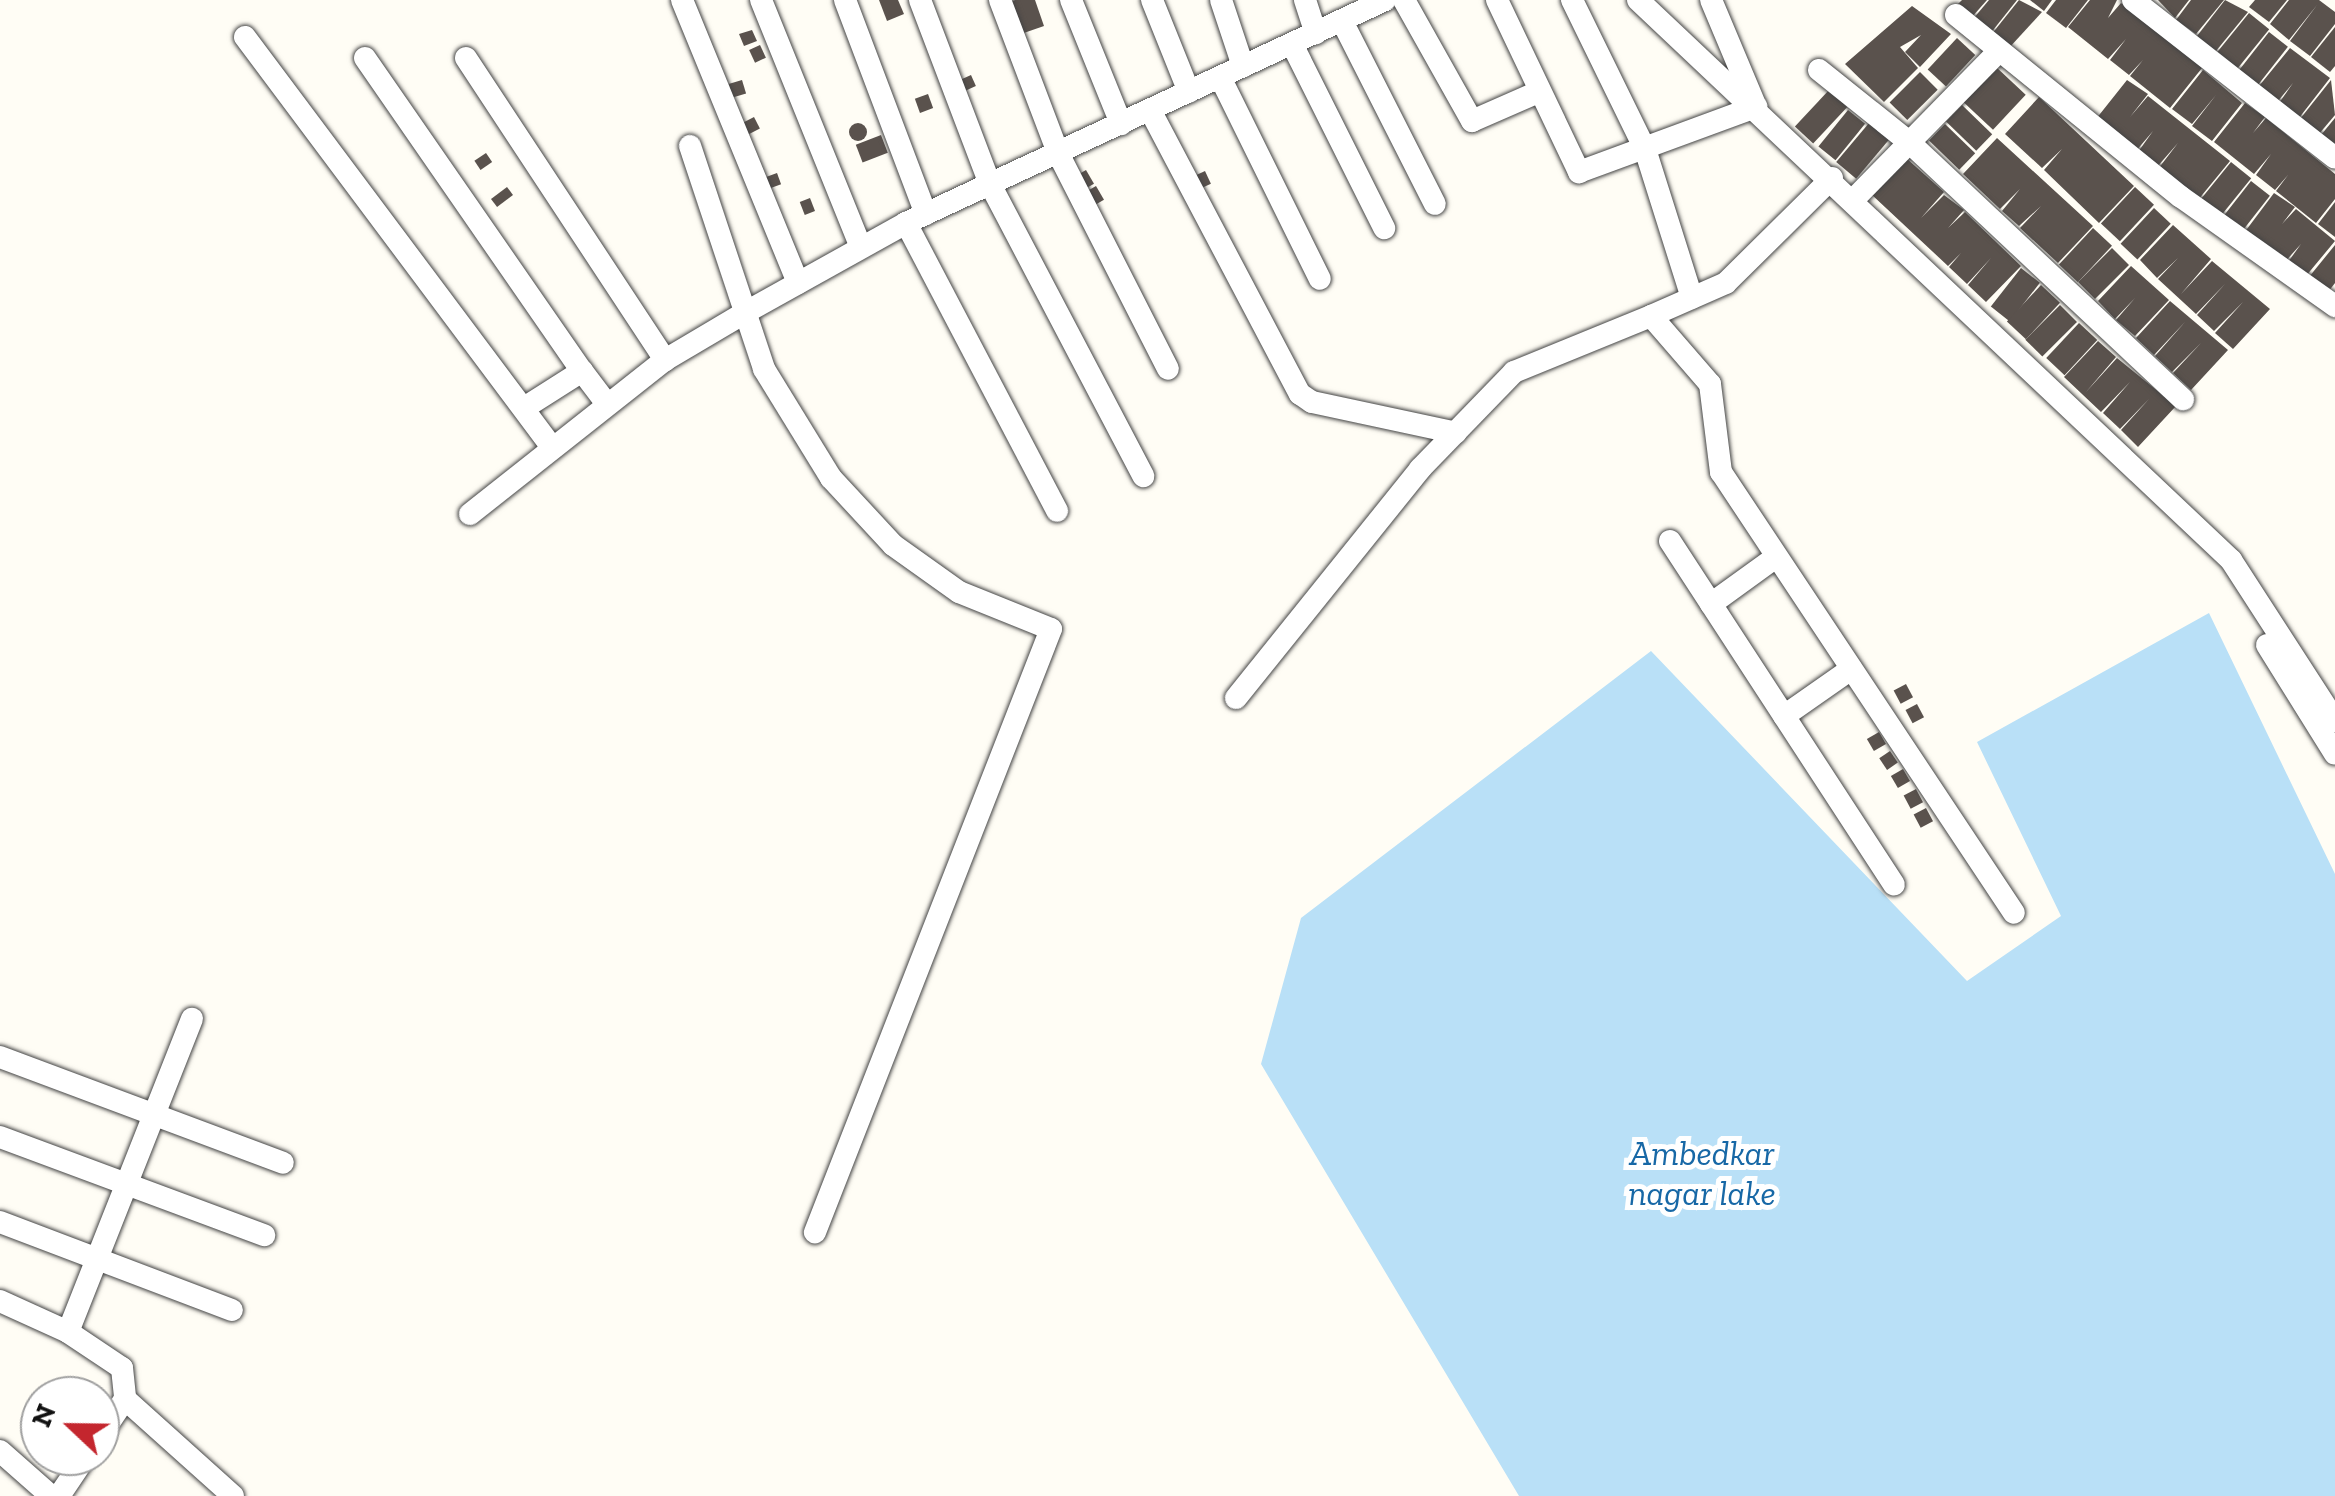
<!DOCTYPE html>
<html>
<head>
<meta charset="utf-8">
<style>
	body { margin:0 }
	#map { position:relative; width:2335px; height:1496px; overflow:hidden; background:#fffdf5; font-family:"Zilla Slab",serif }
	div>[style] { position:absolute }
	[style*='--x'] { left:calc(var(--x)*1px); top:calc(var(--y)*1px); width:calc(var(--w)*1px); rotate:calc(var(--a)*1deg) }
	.water>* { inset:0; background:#b9e0f7 }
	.building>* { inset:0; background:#5a524d; transform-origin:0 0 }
	.round { border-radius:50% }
	.roads { filter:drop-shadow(0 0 2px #444) drop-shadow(0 0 2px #444) }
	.minor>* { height:22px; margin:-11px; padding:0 11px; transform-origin:11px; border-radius:11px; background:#fff }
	span { translate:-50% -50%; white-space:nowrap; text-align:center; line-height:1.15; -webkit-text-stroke:10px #fff; paint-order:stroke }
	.water-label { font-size:35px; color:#1768a6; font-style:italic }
	.north { position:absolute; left:20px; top:1376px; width:100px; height:100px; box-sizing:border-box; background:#fff; border:2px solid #a0a0a0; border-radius:50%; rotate:292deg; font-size:28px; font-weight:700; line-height:40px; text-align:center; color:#111 }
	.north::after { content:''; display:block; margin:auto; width:35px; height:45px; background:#c4262e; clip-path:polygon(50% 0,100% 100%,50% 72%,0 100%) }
</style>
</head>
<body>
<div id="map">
	<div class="water">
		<div style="clip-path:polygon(2209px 613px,2335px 874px,2335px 1496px,1519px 1496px,1261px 1064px,1301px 918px,1651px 651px,1967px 981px,2061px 916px,1977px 742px)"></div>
	</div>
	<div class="building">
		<div style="clip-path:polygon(879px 0,898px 0,904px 14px,887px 21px)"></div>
		<div style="clip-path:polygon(1015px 0,1035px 0,1044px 26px,1018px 35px,1007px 3px)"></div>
		<div style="clip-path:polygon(1962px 0,1987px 0,1972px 17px,1957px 5px)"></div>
		<div style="clip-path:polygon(1989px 0,2017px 0,1990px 34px,1973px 19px)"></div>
		<div style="clip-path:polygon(2019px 0,2042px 12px,2009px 48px,1991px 35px)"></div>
		<div style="clip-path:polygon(2030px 0,2052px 0,2044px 11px)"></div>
		<div style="clip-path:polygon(2056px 0,2088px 0,2066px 28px,2046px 13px)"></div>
		<div style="clip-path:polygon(2090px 0,2117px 0,2108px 18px,2121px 3px,2202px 68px,2170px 108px,2130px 76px,2143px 60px,2129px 75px,2110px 60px,2126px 39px,2108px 59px,2068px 27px)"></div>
		<div style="clip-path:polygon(2158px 0,2189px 0,2175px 18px)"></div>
		<div style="clip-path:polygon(2191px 0,2224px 0,2196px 34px,2176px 20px)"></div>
		<div style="clip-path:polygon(2225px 0,2248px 12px,2216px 51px,2197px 36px)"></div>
		<div style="clip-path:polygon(2255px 0,2287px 0,2269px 22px,2249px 7px)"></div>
		<div style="clip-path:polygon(2289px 0,2319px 0,2335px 12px,2335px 24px,2310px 56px,2290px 41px,2317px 5px,2289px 40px,2270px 24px)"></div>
		<div style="clip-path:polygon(1912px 6px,1951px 34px,1920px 67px,1905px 52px,1921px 35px,1900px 47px,1918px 68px,1884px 102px,1845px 64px)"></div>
		<div style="left:2249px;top:13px;width:26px;height:50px;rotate:39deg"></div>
		<div style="clip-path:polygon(2335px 27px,2335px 66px,2330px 72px,2311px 57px)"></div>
		<div style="clip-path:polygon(752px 30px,757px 41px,744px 46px,739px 34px)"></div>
		<div style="left:2269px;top:32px;width:24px;height:48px;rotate:38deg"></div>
		<div style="left:1957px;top:38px;width:25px;height:43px;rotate:43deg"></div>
		<div style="left:760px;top:45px;width:14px;height:12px;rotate:65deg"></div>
		<div style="clip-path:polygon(2290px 48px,2330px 78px,2299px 118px,2279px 103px,2293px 83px,2278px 101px,2259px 86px)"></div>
		<div style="left:1995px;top:66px;width:42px;height:48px;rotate:43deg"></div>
		<div style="clip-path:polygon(2203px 70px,2242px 103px,2212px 141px,2192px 126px,2216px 95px,2192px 124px,2172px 109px)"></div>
		<div style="left:1920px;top:72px;width:25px;height:43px;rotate:45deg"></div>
		<div style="left:971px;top:75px;width:12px;height:14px;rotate:66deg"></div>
		<div style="left:742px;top:80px;width:14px;height:14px;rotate:73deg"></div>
		<div style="clip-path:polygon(2127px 80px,2148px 94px,2130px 117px,2148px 96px,2230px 161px,2198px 200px,2158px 169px,2178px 143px,2157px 167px,2138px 152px,2153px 131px,2136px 151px,2096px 119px)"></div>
		<div style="clip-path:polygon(2331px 80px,2335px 115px,2319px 134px,2300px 119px)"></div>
		<div style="left:1829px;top:90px;width:25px;height:50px;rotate:43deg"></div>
		<div style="left:928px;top:94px;width:15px;height:14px;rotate:70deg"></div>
		<div style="clip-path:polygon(2039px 97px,2134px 186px,2099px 223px,2044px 170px,2062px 149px,2042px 168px,2005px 134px)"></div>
		<div style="clip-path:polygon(2245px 103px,2265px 117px,2253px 133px,2266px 118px,2335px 174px,2335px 199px,2316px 223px,2276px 191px,2288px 175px,2275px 190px,2256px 175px,2271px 154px,2254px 174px,2214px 142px)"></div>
		<div style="left:1962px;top:105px;width:42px;height:23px;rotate:44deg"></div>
		<div style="left:1848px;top:110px;width:22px;height:47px;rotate:39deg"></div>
		<div style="left:754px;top:117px;width:13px;height:13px;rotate:63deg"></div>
		<div style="clip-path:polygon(2335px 118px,2335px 147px,2321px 135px)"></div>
		<div class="round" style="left:849px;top:123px;width:18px;height:18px"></div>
		<div style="left:1869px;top:123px;width:26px;height:51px;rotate:40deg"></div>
		<div style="left:1945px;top:124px;width:42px;height:23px;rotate:44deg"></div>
		<div style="left:881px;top:135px;width:19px;height:27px;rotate:69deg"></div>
		<div style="clip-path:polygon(1997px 138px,2093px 226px,2058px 263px,2020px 228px,2041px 206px,2019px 226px,2002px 211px,2020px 189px,2000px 209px,1963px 174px)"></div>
		<div style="left:486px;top:153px;width:11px;height:14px;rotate:56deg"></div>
		<div style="clip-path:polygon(1905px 157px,1944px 192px,1921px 218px,1944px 195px,1964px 210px,1948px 228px,1965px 212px,2021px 266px,1986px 302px,1968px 285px,1991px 258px,1967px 284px,1949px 267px,1961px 253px,1948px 266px,1871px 194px)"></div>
		<div style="left:2231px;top:162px;width:26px;height:50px;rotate:39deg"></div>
		<div style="left:1086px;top:170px;width:16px;height:12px;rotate:60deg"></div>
		<div style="left:1205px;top:171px;width:14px;height:16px;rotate:65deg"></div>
		<div style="left:777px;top:173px;width:12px;height:16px;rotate:70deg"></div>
		<div style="left:2251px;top:181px;width:24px;height:48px;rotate:38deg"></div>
		<div style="left:1096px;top:186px;width:16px;height:13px;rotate:60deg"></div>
		<div style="left:507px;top:187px;width:10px;height:20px;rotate:53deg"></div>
		<div style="left:2135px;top:187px;width:26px;height:50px;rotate:43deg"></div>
		<div style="clip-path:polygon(2274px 193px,2295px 207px,2282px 224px,2296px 209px,2335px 241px,2306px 276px,2288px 262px,2301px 244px,2283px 264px,2244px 233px)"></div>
		<div style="left:810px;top:198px;width:14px;height:11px;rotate:69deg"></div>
		<div style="clip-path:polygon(2335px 202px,2335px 237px,2318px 224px)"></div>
		<div style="left:2154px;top:208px;width:23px;height:49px;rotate:43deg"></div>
		<div style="clip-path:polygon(2173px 225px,2211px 259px,2181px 294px,2212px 261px,2270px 309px,2233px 349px,2215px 333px,2243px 302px,2214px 331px,2197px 315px,2225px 284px,2196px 314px,2158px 279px,2178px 258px,2157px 278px,2140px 260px)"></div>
		<div style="left:2093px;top:228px;width:26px;height:50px;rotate:43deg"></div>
		<div style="clip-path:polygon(2335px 245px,2335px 283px,2328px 292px,2309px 277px)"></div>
		<div style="left:2112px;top:248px;width:24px;height:48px;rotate:45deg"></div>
		<div style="clip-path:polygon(2131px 266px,2169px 300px,2135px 336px,2116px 320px,2135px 298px,2115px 319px,2098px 301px)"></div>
		<div style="left:2021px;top:268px;width:24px;height:49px;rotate:38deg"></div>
		<div style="left:2041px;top:285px;width:26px;height:50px;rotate:43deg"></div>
		<div style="clip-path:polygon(2170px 301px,2228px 350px,2191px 390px,2173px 373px,2201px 343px,2172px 372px,2155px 356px,2185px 322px,2154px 355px,2136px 338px)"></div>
		<div style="left:2060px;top:305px;width:24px;height:49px;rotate:45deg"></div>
		<div style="left:2079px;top:323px;width:25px;height:48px;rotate:43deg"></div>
		<div style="clip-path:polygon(2098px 341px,2116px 357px,2086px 392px,2117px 358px,2176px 406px,2138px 447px,2121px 430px,2149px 399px,2120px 429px,2103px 413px,2130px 382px,2101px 412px,2064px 377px)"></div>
		<div style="left:1906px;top:684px;width:15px;height:14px;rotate:62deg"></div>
		<div style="left:1917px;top:704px;width:15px;height:13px;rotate:62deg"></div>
		<div style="left:1879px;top:732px;width:14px;height:14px;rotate:60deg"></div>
		<div style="left:1890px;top:751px;width:14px;height:13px;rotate:56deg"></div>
		<div style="left:1903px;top:769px;width:14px;height:14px;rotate:60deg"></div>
		<div style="left:1916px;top:789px;width:15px;height:14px;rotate:62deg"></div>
		<div style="left:1926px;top:808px;width:15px;height:14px;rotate:62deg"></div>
	</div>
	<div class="roads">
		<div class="minor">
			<div style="--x:682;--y:0;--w:306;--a:67.7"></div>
			<div style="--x:761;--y:0;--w:267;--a:68"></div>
			<div style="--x:845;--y:0;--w:229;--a:69.3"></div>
			<div style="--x:920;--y:0;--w:197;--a:69.2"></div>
			<div style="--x:990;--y:184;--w:330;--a:62.3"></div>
			<div style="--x:1000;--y:0;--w:164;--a:69.2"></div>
			<div style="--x:1058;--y:153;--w:242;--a:63"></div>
			<div style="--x:1071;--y:0;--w:134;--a:68"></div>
			<div style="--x:1152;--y:0;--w:99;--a:68.1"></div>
			<div style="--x:1221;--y:0;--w:70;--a:71.6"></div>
			<div style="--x:1305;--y:0;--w:35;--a:72"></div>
			<div style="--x:1404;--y:0;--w:139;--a:60.7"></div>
			<div style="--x:1472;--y:121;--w:72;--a:-23.7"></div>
			<div style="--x:1497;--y:0;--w:191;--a:64.5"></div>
			<div style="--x:1579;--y:172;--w:189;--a:-20.2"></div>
			<div style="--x:1756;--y:107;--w:116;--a:-112.8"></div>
			<div style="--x:1572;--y:0;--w:166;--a:63.9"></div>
			<div style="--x:1645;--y:149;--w:156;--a:72.5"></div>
			<div style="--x:1638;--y:0;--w:816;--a:43.36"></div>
			<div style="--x:2231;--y:560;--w:192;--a:57.1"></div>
			<div style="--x:2133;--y:0;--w:256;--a:38"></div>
			<div style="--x:1956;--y:15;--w:289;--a:39"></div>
			<div style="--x:2181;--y:197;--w:189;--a:35.3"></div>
			<div style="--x:1342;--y:21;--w:205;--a:63.1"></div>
			<div style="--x:245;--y:37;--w:511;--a:53.2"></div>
			<div style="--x:1292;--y:44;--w:206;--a:63.4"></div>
			<div style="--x:365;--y:58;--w:381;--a:55.3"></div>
			<div style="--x:466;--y:58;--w:362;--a:56.6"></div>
			<div style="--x:1819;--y:70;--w:115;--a:38.7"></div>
			<div style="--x:1909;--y:142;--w:376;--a:43.2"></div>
			<div style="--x:1220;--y:77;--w:225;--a:63.7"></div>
			<div style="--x:1150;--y:110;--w:321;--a:62.2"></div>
			<div style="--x:1300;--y:394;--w:14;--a:34"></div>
			<div style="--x:1312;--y:402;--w:147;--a:12.1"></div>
			<div style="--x:690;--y:146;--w:235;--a:71.6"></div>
			<div style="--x:764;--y:369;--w:128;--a:58.4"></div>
			<div style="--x:831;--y:478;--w:91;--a:47.2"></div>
			<div style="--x:893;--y:545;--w:81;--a:35.5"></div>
			<div style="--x:959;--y:592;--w:99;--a:21.9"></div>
			<div style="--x:1051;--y:629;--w:648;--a:111.37"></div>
			<div style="--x:1832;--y:178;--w:149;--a:135.3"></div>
			<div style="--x:1726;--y:283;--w:82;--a:156.3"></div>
			<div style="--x:1651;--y:316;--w:90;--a:49.1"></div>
			<div style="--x:1710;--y:384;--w:89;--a:82.9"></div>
			<div style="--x:1721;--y:472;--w:529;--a:56.4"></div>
			<div style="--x:1854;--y:199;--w:207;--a:-45.6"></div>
			<div style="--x:906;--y:223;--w:325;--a:62.3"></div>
			<div style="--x:524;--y:408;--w:69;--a:-32.5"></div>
			<div style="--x:582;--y:371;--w:41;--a:52.9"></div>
			<div style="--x:470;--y:514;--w:248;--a:-38.3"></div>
			<div style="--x:665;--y:360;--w:96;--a:-30.6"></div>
			<div style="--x:748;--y:311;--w:181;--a:-29.1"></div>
			<div style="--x:906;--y:223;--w:528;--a:-24.96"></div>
			<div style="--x:1670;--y:541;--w:410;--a:56.9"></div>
			<div style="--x:1711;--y:604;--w:80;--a:-35.9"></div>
			<div style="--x:2267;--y:645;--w:128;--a:58"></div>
			<div style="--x:1236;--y:698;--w:294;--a:-51.2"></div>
			<div style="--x:1420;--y:469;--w:135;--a:-45.9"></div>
			<div style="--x:1514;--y:372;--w:148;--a:-22.2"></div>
			<div style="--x:1784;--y:716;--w:82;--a:-35"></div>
			<div style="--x:0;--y:1057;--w:302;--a:20.5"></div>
			<div style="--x:0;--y:1137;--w:282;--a:20.4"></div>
			<div style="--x:0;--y:1222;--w:248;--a:20.8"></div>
			<div style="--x:0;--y:1301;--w:75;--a:24.5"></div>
			<div style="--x:68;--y:1332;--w:65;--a:33.7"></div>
			<div style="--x:122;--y:1368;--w:31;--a:84"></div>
			<div style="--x:125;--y:1399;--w:145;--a:41.9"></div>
			<div style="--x:68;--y:1332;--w:337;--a:-68.4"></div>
			<div style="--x:100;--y:1436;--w:45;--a:-56"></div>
			<div style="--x:0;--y:1451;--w:68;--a:41.4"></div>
			<div style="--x:59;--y:1496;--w:48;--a:-56"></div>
		</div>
	</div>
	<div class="water-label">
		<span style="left:1702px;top:1173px">Ambedkar<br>nagar lake</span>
	</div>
	<div class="north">N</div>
</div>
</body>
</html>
